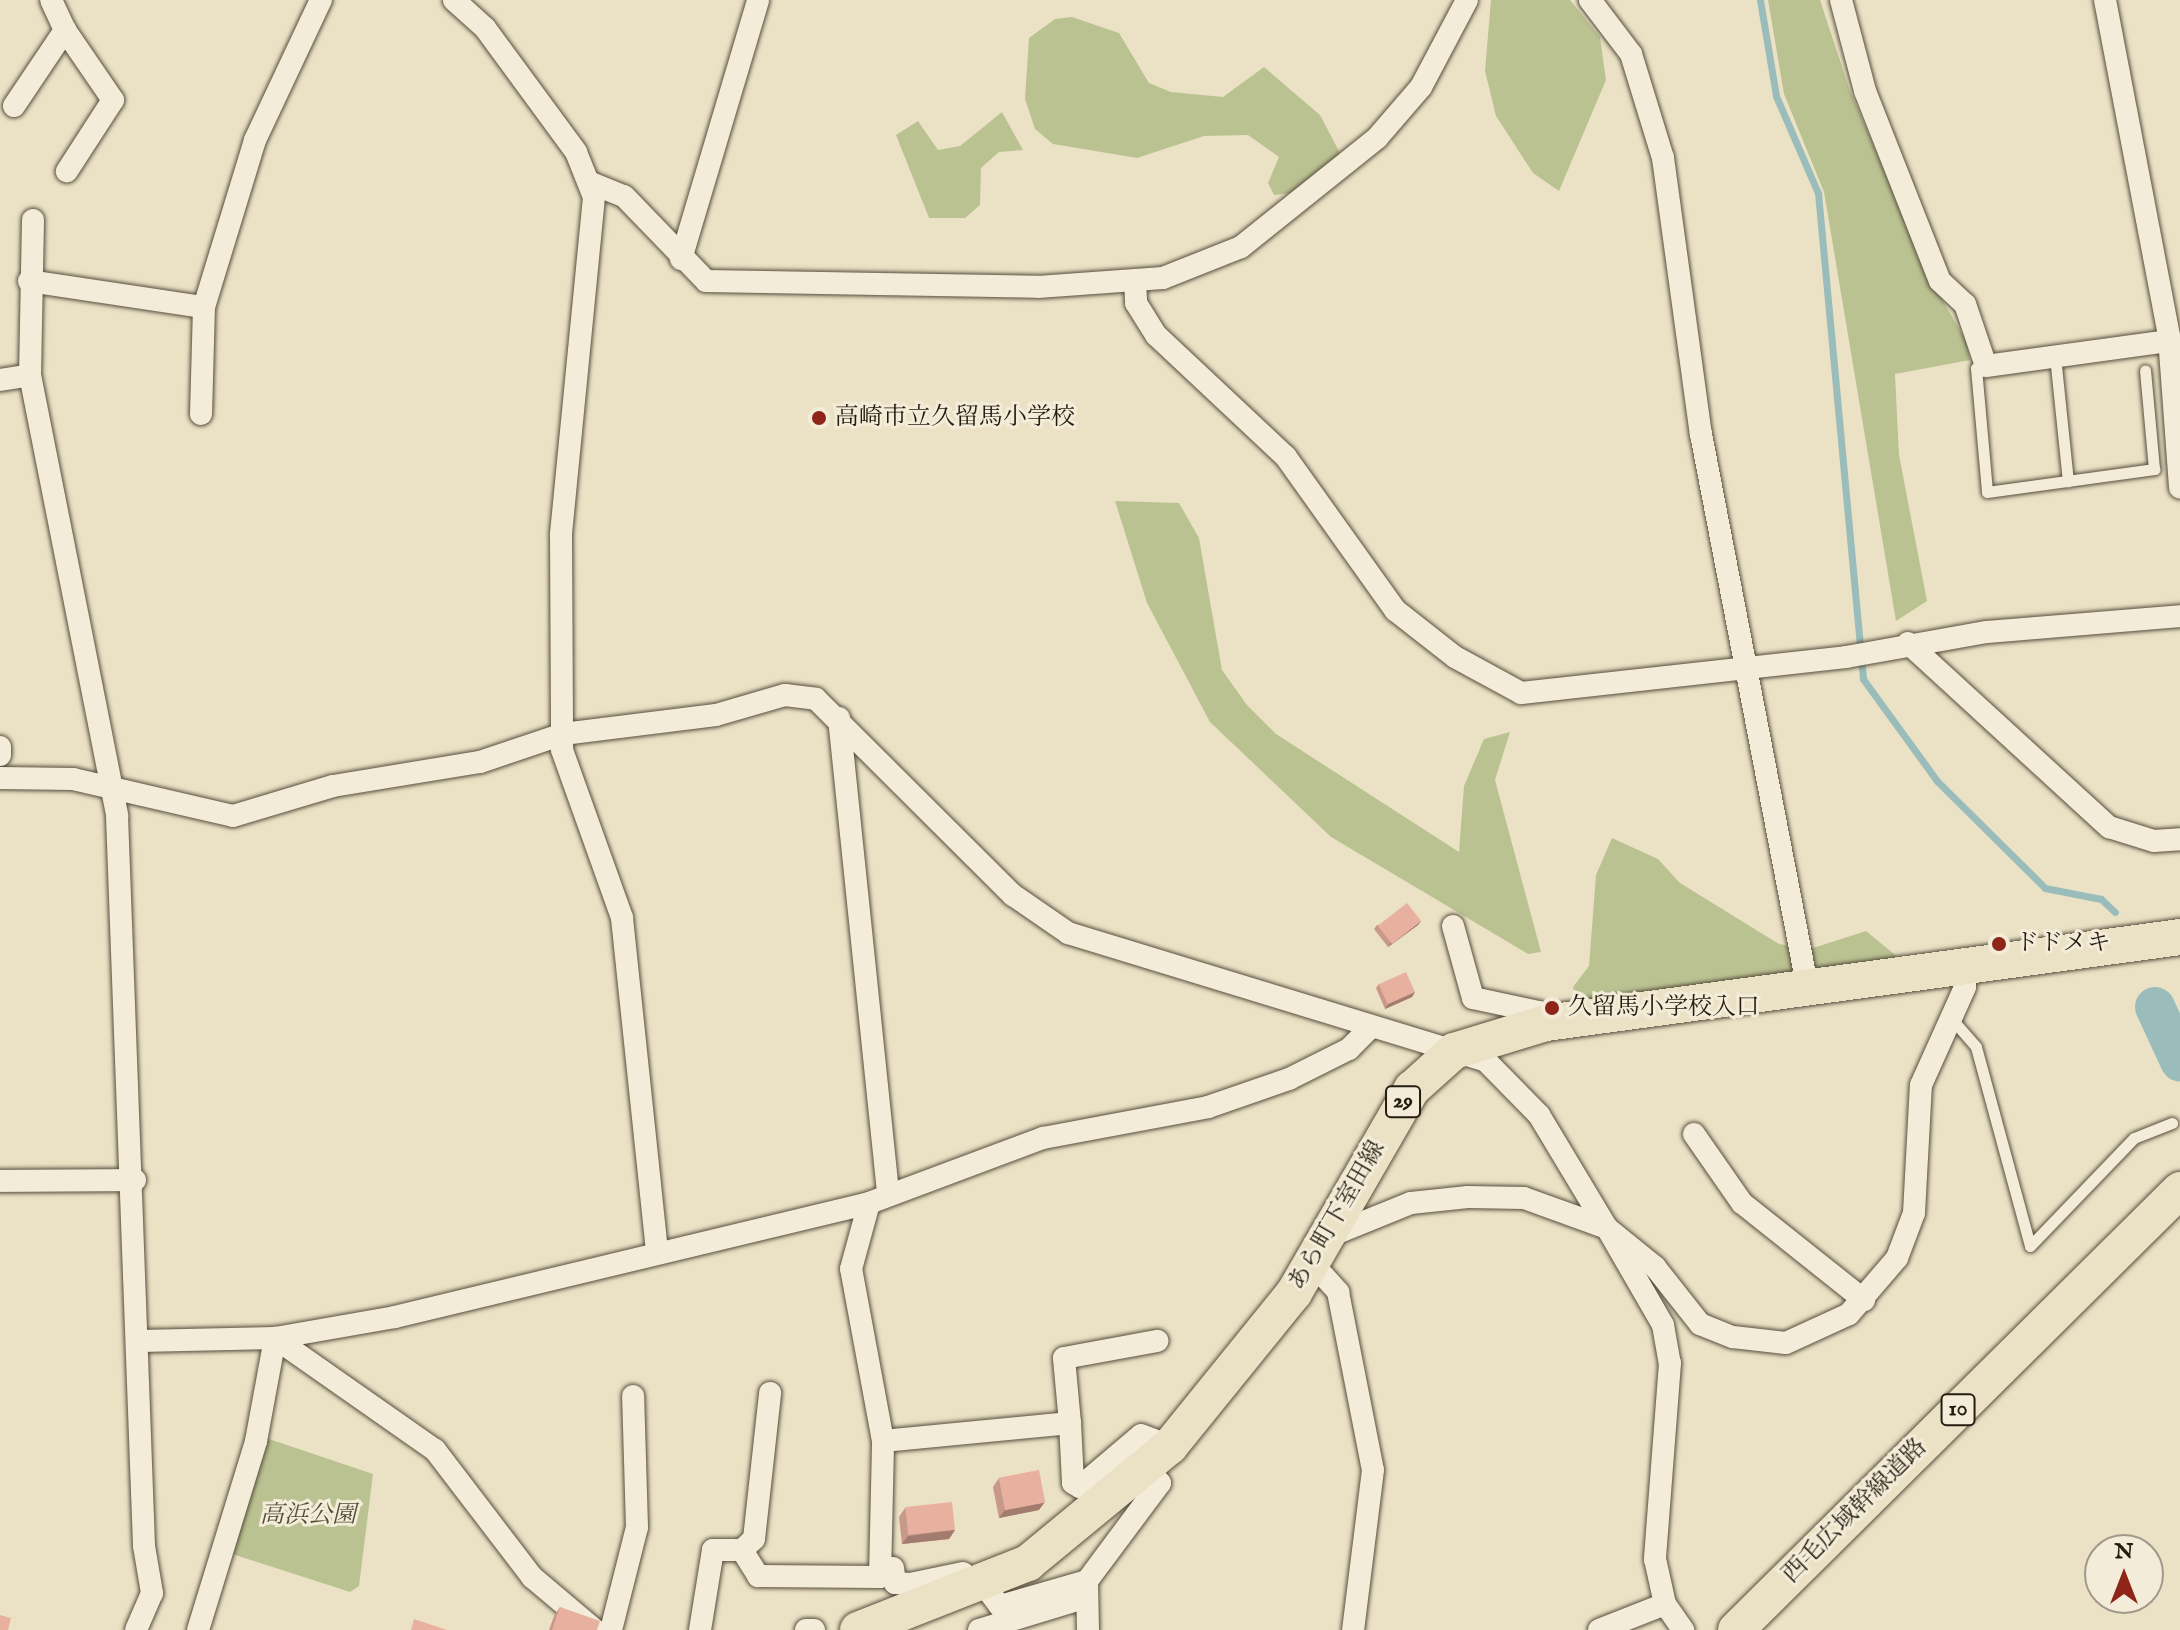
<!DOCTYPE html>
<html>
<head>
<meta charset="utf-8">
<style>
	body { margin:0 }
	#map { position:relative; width:2180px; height:1630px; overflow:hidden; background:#ebe2c5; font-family:"IM FELL English","Noto Serif JP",serif }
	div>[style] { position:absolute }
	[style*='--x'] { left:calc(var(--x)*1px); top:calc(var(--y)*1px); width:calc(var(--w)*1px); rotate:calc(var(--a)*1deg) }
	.green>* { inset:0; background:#bbc292 }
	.stream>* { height:7px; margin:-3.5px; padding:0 3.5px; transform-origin:3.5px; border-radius:3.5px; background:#9abcbb }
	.river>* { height:40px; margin:-20px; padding:0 20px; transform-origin:20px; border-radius:20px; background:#9abcbb }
	.roads { filter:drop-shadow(0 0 2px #564e3d) drop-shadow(0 0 2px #564e3d) }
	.service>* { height:11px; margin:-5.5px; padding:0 5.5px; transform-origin:5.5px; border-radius:5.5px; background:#f2ecd9 }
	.minor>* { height:22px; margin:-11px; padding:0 11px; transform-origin:11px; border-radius:11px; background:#f2ecd9 }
	.primary>* { height:36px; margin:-18px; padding:0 18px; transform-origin:18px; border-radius:18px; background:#ebe2c5 }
	.wall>* { inset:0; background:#c89889 }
	.shaded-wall>* { inset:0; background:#a27c6f }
	.building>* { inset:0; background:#e8b19f; transform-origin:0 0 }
	.dots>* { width:22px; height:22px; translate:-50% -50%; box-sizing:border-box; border:4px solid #f2ecd9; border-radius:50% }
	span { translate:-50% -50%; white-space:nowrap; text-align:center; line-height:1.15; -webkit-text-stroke:6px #f2ecd9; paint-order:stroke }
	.shield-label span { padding:2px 6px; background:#f2ecd9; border:2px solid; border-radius:6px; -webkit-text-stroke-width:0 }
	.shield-label { font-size:22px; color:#251c10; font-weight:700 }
	.poi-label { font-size:24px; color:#251c10 }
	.left { translate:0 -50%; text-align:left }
	.street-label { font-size:24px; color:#251c10 }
	.park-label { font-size:24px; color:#524e37; font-style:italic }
	.north { position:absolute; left:2084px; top:1534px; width:80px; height:80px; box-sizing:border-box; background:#f2ecd9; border:2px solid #a09989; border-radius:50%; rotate:0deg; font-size:22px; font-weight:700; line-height:32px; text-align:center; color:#251c10 }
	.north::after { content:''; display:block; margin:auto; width:28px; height:36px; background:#8f2418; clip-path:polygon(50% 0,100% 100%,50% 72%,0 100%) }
</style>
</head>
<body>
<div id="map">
	<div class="green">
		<div style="clip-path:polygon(1491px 0,1570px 0,1600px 37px,1606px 80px,1559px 191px,1533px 173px,1496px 116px,1485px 71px)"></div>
		<div style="clip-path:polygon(1768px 0,1820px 0,1850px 91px,1933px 284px,1966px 341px,1970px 360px,1895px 374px,1899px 455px,1927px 601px,1896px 621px,1824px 192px,1784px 94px)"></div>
		<div style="clip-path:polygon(1072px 17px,1119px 33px,1149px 83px,1171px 92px,1223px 97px,1264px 67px,1320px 115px,1340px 153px,1334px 166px,1291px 193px,1274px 195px,1268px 183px,1279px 157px,1248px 135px,1204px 136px,1137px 158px,1053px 144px,1035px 129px,1025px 99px,1029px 38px,1055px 19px)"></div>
		<div style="clip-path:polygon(1002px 112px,1023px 150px,999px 152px,981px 168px,980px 205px,965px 218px,929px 218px,896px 135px,918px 121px,938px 150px,960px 146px)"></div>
		<div style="clip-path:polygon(1115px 501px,1179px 503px,1199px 538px,1222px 670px,1247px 705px,1276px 734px,1459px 852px,1464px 786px,1484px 739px,1510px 732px,1495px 780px,1541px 952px,1528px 954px,1331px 837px,1210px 722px,1147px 603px)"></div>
		<div style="clip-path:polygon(1612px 838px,1658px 859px,1680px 883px,1779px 944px,1810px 949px,1866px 931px,1899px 958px,1578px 1007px,1573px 987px,1589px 966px,1596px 875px)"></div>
		<div style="clip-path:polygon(263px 1437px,373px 1474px,359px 1586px,350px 1592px,226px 1552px)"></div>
	</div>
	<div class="stream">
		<div style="--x:1760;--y:0;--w:97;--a:80.5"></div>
		<div style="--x:1776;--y:96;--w:106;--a:66.6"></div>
		<div style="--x:1818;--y:193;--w:488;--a:84.7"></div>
		<div style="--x:1863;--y:679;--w:126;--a:54"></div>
		<div style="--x:1937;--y:781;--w:152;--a:44.7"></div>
		<div style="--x:2045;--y:888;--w:57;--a:11.1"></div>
		<div style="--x:2101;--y:899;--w:19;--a:43"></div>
	</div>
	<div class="river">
		<div style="--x:2155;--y:1007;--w:60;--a:65.2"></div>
	</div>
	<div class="roads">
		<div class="service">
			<div style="--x:2055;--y:356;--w:126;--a:84.1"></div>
			<div style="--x:1985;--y:366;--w:9;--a:167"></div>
			<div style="--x:1976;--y:368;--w:124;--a:84.9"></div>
			<div style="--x:1987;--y:492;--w:169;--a:-7.8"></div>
			<div style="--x:2154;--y:469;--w:99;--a:-95.2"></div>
			<div style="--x:1951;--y:1018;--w:38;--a:49"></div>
			<div style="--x:1976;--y:1047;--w:206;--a:74.8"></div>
			<div style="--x:2030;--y:1246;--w:150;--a:-46.1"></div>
			<div style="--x:2134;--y:1138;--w:41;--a:-21.5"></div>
		</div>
		<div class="minor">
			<div style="--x:454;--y:0;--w:42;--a:42.1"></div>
			<div style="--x:485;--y:28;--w:154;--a:53.7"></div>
			<div style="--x:576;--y:152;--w:48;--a:68.2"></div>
			<div style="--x:594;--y:197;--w:340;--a:95.6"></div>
			<div style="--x:561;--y:535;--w:215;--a:89.7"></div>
			<div style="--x:562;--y:750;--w:178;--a:70.3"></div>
			<div style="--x:622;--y:918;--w:333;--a:84"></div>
			<div style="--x:1590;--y:0;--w:68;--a:52.8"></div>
			<div style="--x:1631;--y:54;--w:109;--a:72.9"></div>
			<div style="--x:1663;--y:158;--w:279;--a:82.2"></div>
			<div style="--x:1701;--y:434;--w:566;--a:79.11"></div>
			<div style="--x:1841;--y:0;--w:94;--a:75.2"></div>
			<div style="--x:1865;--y:91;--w:204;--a:68.5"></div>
			<div style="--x:1940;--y:281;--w:34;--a:43"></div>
			<div style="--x:1965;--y:304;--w:65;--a:71.3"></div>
			<div style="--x:1986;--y:366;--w:185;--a:-7.8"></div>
			<div style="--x:2105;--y:0;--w:343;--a:79.2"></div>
			<div style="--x:2169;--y:337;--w:151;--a:85.8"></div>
			<div style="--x:65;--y:30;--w:85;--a:55.6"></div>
			<div style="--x:113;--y:100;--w:85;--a:122.9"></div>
			<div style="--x:14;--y:106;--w:92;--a:-56.1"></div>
			<div style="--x:65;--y:30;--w:33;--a:-115"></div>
			<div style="--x:591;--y:183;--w:35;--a:22"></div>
			<div style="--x:624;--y:196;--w:118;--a:46"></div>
			<div style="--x:706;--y:281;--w:332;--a:1"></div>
			<div style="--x:1038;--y:287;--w:125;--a:-4.1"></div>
			<div style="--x:1163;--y:278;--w:84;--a:-21.7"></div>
			<div style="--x:1241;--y:247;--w:174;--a:-38.7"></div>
			<div style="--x:1377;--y:138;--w:67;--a:-49.2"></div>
			<div style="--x:1421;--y:87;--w:98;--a:-62.1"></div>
			<div style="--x:33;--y:220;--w:155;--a:91.1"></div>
			<div style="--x:30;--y:375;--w:449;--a:78.8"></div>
			<div style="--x:117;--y:816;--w:730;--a:87.88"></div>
			<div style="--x:144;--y:1546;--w:48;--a:80.3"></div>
			<div style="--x:152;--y:1593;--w:40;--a:113.4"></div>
			<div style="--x:681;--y:259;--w:270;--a:-73.4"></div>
			<div style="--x:29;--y:281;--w:177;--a:8.5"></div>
			<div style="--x:1135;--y:281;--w:22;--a:87"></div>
			<div style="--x:1136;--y:303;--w:38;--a:58"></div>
			<div style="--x:1156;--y:335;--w:178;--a:43.2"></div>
			<div style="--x:1286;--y:457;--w:188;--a:54.5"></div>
			<div style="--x:1395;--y:610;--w:76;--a:38.1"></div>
			<div style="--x:1455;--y:657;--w:75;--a:28.6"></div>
			<div style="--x:1521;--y:693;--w:327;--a:-6.3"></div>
			<div style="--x:1846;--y:657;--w:143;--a:-10.1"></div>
			<div style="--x:1987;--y:632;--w:194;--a:-4.7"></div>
			<div style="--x:0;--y:380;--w:30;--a:-9"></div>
			<div style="--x:201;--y:414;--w:107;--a:-88.4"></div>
			<div style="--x:204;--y:307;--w:175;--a:-73"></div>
			<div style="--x:255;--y:140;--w:155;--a:-64.8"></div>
			<div style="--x:1908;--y:643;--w:273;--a:42.5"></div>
			<div style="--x:2109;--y:827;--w:47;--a:17.3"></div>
			<div style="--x:2154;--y:841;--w:26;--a:-4"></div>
			<div style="--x:839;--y:718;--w:476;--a:84.1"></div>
			<div style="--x:0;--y:747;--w:8;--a:90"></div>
			<div style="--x:0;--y:778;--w:73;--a:0.8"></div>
			<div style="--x:73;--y:779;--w:164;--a:13"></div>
			<div style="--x:233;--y:816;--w:104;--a:-16.7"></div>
			<div style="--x:333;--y:786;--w:149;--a:-9.3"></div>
			<div style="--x:480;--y:762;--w:88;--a:-18.6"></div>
			<div style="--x:563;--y:734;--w:154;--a:-7.1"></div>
			<div style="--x:716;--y:715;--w:72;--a:-16.2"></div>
			<div style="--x:785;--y:695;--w:31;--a:7"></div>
			<div style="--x:816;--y:699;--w:278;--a:44.9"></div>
			<div style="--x:1013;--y:895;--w:67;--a:34.6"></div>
			<div style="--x:1068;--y:933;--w:437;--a:17"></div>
			<div style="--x:1486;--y:1061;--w:76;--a:45.5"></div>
			<div style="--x:1539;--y:1115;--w:132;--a:59"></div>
			<div style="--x:1607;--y:1228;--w:62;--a:39.1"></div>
			<div style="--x:1655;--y:1267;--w:73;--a:51.7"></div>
			<div style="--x:1700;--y:1324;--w:35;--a:22"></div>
			<div style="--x:1733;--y:1337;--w:53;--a:6.5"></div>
			<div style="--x:1786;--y:1343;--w:69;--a:-24.7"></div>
			<div style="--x:1849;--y:1314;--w:74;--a:-49.4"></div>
			<div style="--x:1897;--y:1258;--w:48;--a:-69.3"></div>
			<div style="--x:1914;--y:1213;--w:128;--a:-86.9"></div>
			<div style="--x:1921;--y:1085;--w:107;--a:-65.8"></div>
			<div style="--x:1965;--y:987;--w:19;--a:-90"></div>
			<div style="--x:1453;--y:926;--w:75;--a:74.5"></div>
			<div style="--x:1473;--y:998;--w:67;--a:12"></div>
			<div style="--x:1539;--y:1012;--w:12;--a:55"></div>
			<div style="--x:1694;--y:1134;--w:84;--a:55.2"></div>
			<div style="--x:1742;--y:1203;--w:156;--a:38.5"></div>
			<div style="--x:0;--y:1181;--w:135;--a:-0.4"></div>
			<div style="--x:1332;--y:1235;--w:85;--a:-22.1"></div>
			<div style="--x:1411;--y:1203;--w:57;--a:-6"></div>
			<div style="--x:1468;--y:1197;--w:56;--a:1"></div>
			<div style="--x:1524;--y:1198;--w:88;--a:19.9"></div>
			<div style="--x:1607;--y:1228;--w:112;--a:60"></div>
			<div style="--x:1663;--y:1325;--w:39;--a:80"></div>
			<div style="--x:1670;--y:1363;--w:197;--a:94.4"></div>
			<div style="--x:1655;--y:1559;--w:46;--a:77.5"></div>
			<div style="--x:1665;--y:1604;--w:32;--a:55"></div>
			<div style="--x:1313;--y:1264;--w:38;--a:48"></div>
			<div style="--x:1338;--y:1292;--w:181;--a:78.9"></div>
			<div style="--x:1373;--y:1470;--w:161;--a:97.1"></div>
			<div style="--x:140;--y:1341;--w:135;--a:-1.3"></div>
			<div style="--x:275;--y:1338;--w:122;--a:-9.9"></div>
			<div style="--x:395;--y:1317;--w:488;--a:-13.5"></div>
			<div style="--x:869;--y:1203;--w:186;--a:-20.5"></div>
			<div style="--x:1043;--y:1138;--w:168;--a:-10.6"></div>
			<div style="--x:1208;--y:1107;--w:86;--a:-19.1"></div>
			<div style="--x:1289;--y:1079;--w:67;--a:-26.6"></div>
			<div style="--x:1349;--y:1049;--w:31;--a:-45"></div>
			<div style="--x:1070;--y:1423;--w:65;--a:-95.3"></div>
			<div style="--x:1064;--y:1358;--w:95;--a:-10.4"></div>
			<div style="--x:883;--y:1441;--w:188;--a:-5.5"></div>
			<div style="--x:1070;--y:1423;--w:60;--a:87.1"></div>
			<div style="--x:1073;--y:1483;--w:8;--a:30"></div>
			<div style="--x:1080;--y:1487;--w:80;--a:-40.4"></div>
			<div style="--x:1141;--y:1435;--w:31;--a:21"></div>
			<div style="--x:742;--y:1550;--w:16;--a:-43"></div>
			<div style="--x:754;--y:1539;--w:147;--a:-83.7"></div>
			<div style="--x:893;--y:1568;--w:15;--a:82"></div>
			<div style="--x:895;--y:1583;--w:15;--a:4"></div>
			<div style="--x:910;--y:1584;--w:54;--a:-11.7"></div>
			<div style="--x:984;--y:1585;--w:26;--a:53"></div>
			<div style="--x:1000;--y:1606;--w:91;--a:-16"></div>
			<div style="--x:198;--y:1630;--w:198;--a:-72.9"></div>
			<div style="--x:256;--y:1441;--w:105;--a:-79.5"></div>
			<div style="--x:275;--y:1338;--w:195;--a:35"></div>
			<div style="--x:435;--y:1450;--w:160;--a:52.6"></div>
			<div style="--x:532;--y:1577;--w:82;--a:40.1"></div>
			<div style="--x:611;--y:1630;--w:106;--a:-75.8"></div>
			<div style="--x:637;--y:1527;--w:131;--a:-91.7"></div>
			<div style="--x:700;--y:1630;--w:81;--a:-80.8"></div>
			<div style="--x:713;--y:1550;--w:29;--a:0"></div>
			<div style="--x:742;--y:1550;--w:31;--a:58"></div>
			<div style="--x:758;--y:1576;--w:122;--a:0.5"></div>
			<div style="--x:880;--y:1577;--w:136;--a:-88.7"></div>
			<div style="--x:883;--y:1441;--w:175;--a:-100.5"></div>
			<div style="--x:851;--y:1269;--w:68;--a:-74.7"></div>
			<div style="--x:806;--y:1630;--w:8;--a:0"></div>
			<div style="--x:979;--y:1630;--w:113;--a:-17"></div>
			<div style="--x:1088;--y:1630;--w:49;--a:-91.2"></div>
			<div style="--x:1087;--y:1581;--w:122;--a:-53.3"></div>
			<div style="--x:1160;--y:1483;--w:20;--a:-131"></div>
			<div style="--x:1599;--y:1630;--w:71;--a:-21.5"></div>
		</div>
		<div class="primary">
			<div style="--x:858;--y:1630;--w:183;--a:-21.5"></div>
			<div style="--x:1028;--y:1563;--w:184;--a:-39.5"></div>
			<div style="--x:1170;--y:1446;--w:197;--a:-51"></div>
			<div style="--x:1294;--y:1293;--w:236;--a:-60"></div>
			<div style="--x:1412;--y:1089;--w:57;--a:-42.1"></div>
			<div style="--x:1454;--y:1051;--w:96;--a:-16.9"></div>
			<div style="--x:1546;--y:1023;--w:640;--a:-7.72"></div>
			<div style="--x:1736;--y:1630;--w:625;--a:-44.74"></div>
		</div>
	</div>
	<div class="wall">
		<div style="clip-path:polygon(1421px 921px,1418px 925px,1388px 947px,1374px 929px,1377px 925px)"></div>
		<div style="clip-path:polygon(1379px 984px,1415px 992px,1412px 997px,1385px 1009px,1376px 988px)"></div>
		<div style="clip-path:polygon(999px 1478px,1039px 1510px,999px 1518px,993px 1487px)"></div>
		<div style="clip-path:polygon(905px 1508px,955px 1530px,949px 1539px,902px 1544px,899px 1517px)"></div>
		<div style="clip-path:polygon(560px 1607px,597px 1630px,549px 1630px,554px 1616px)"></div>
	</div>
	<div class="shaded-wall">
		<div style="clip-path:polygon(1421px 921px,1418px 925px,1388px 947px,1391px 943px)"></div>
		<div style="clip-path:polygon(1415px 992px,1412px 997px,1385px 1009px,1388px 1004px)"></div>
		<div style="clip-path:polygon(1045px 1502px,1039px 1510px,999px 1518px,1005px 1510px)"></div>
		<div style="clip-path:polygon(955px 1530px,949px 1539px,902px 1544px,908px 1536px)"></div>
	</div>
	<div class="building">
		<div style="left:1407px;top:903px;width:23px;height:37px;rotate:52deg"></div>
		<div style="left:1406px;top:972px;width:22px;height:30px;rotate:66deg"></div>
		<div style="left:1039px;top:1470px;width:33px;height:41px;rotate:79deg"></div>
		<div style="left:952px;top:1502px;width:28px;height:47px;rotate:84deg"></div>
		<div style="clip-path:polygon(560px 1607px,600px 1621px,597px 1630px,552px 1630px)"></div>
		<div style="clip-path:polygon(0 1615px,11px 1618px,8px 1630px,0 1630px)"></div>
		<div style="clip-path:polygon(414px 1619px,447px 1630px,411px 1630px)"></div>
	</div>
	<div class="dots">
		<div style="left:819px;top:418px;background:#8f2418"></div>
		<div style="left:1999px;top:944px;background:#8f2418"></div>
		<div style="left:1552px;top:1008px;background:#8f2418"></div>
	</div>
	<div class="shield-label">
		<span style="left:1403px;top:1102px">29</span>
		<span style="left:1958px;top:1410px">10</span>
	</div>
	<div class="poi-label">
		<span class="left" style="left:835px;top:418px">高崎市立久留馬小学校</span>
		<span class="left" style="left:2015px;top:944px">ドドメキ</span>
		<span class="left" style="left:1568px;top:1008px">久留馬小学校入口</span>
	</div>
	<div class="street-label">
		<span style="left:1337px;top:1216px;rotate:-60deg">あら町下室田線</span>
		<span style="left:1855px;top:1511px;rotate:-45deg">西毛広域幹線道路</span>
	</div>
	<div class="park-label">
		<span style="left:308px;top:1516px">高浜公園</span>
	</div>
	<div class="north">N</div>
</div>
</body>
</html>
